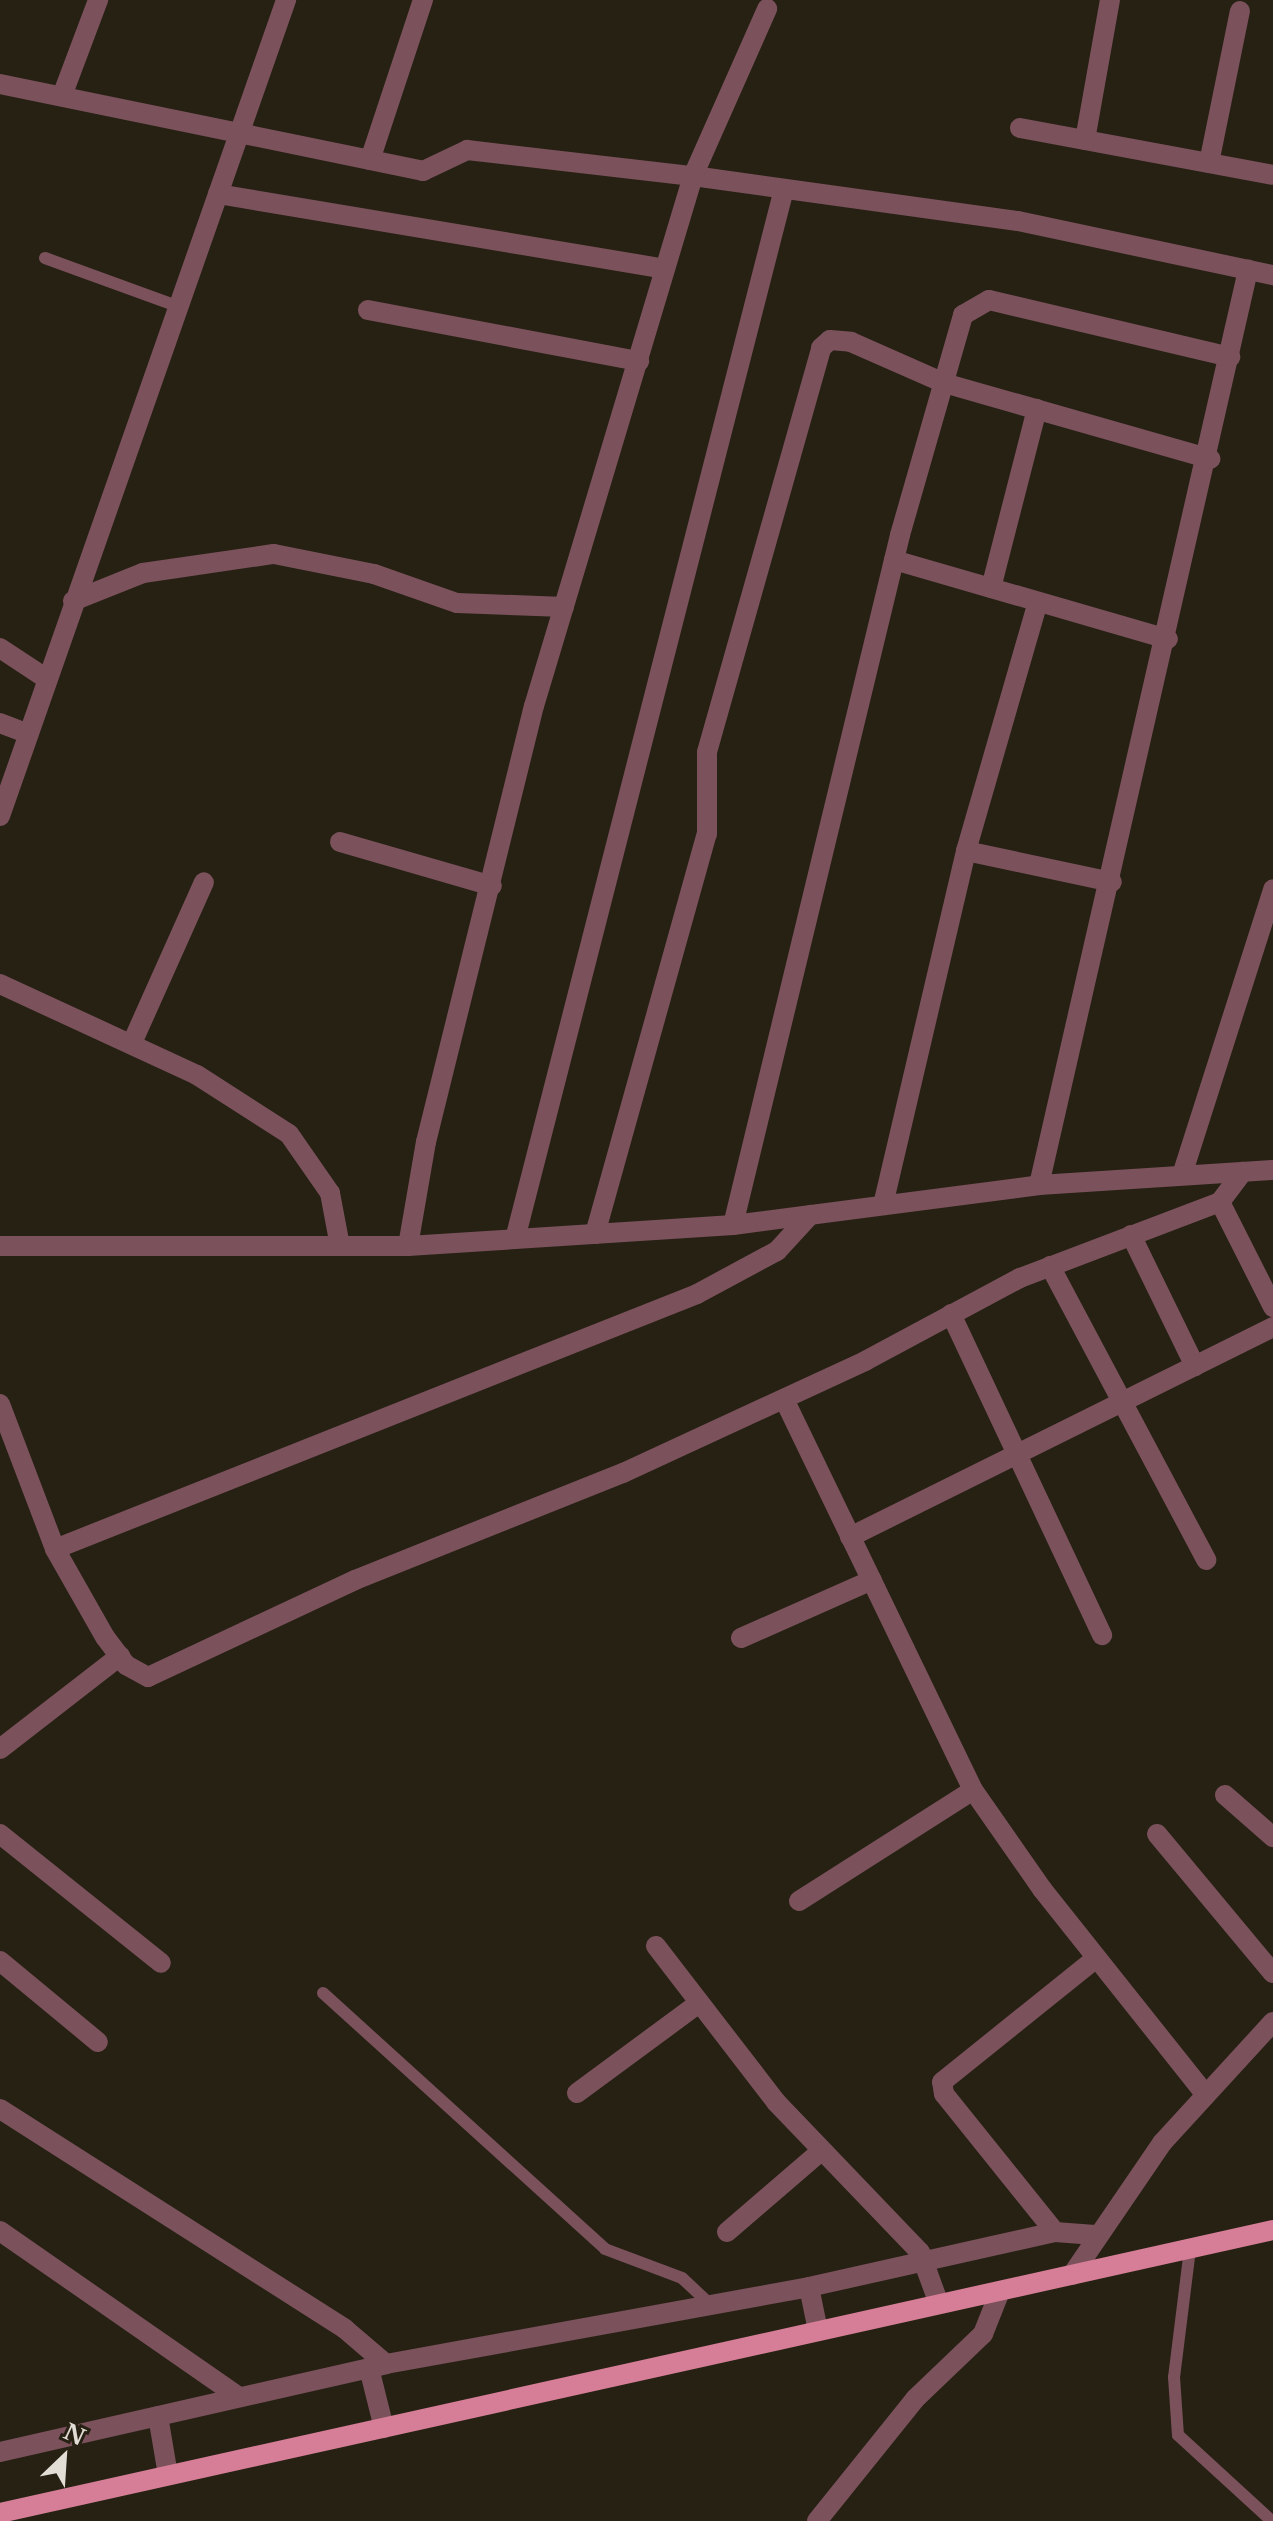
<!DOCTYPE html>
<html>
<head>
<meta charset="utf-8">
<style>
	body { margin:0 }
	#map { position:relative; width:1273px; height:2521px; overflow:hidden; background:#262113; font-family:"Libre Baskerville",serif }
	div>[style] { position:absolute }
	[style*='--x'] { left:calc(var(--x)*1px); top:calc(var(--y)*1px); width:calc(var(--w)*1px); rotate:calc(var(--a)*1deg) }
	.service>* { height:12px; margin:-6px; padding:0 6px; transform-origin:6px; border-radius:6px; background:#7b515c }
	.minor>* { height:20px; margin:-10px; padding:0 10px; transform-origin:10px; border-radius:10px; background:#7b515c }
	.tertiary>* { height:20px; margin:-10px; padding:0 10px; transform-origin:10px; border-radius:10px; background:#7b515c }
	.primary>* { height:20px; margin:-10px; padding:0 10px; transform-origin:10px; border-radius:10px; background:#d67e97 }
	span { translate:-50% -50%; white-space:nowrap; text-align:center; line-height:1.15; -webkit-text-stroke:8px #262113; paint-order:stroke }
	.north { position:absolute; left:24px; top:2417px; width:80px; height:80px; -webkit-text-stroke:6px #262113; paint-order:stroke; rotate:25deg; font-size:22px; font-weight:700; line-height:32px; text-align:center; color:#e2ded5 }
	.north::after { content:''; display:block; margin:auto; width:28px; height:36px; background:#e2ded5; clip-path:polygon(50% 0,100% 100%,50% 72%,0 100%) }
</style>
</head>
<body>
<div id="map">
	<div class="service">
		<div style="--x:45;--y:258;--w:140;--a:20"></div>
		<div style="--x:323;--y:1993;--w:381;--a:42.2"></div>
		<div style="--x:605;--y:2249;--w:82;--a:20.6"></div>
		<div style="--x:682;--y:2278;--w:40;--a:43"></div>
		<div style="--x:1190;--y:2249;--w:129;--a:97.1"></div>
		<div style="--x:1174;--y:2377;--w:58;--a:86.1"></div>
		<div style="--x:1178;--y:2435;--w:127;--a:42.5"></div>
	</div>
	<div class="minor">
		<div style="--x:0;--y:84;--w:432;--a:11.6"></div>
		<div style="--x:423;--y:171;--w:49;--a:-25.5"></div>
		<div style="--x:467;--y:150;--w:227;--a:6.6"></div>
		<div style="--x:693;--y:176;--w:328;--a:7.9"></div>
		<div style="--x:1018;--y:221;--w:261;--a:12"></div>
		<div style="--x:62;--y:96;--w:103;--a:-69.4"></div>
		<div style="--x:1020;--y:128;--w:257;--a:10.5"></div>
		<div style="--x:1085;--y:140;--w:142;--a:-79.9"></div>
		<div style="--x:370;--y:160;--w:169;--a:-71.7"></div>
		<div style="--x:1209;--y:163;--w:155;--a:-78.5"></div>
		<div style="--x:218;--y:194;--w:453;--a:9.5"></div>
		<div style="--x:368;--y:310;--w:276;--a:10.7"></div>
		<div style="--x:894;--y:560;--w:285;--a:16.1"></div>
		<div style="--x:991;--y:588;--w:185;--a:-75.6"></div>
		<div style="--x:73;--y:601;--w:75;--a:-21.8"></div>
		<div style="--x:143;--y:573;--w:132;--a:-8.3"></div>
		<div style="--x:274;--y:554;--w:102;--a:11.3"></div>
		<div style="--x:374;--y:574;--w:88;--a:19.3"></div>
		<div style="--x:457;--y:603;--w:107;--a:2.1"></div>
		<div style="--x:0;--y:648;--w:56;--a:33.4"></div>
		<div style="--x:0;--y:723;--w:30;--a:21"></div>
		<div style="--x:0;--y:816;--w:865;--a:-70.68"></div>
		<div style="--x:340;--y:842;--w:158;--a:16.1"></div>
		<div style="--x:966;--y:851;--w:149;--a:12"></div>
		<div style="--x:0;--y:984;--w:217;--a:24.8"></div>
		<div style="--x:197;--y:1075;--w:109;--a:32.7"></div>
		<div style="--x:289;--y:1134;--w:72;--a:55.2"></div>
		<div style="--x:330;--y:1193;--w:54;--a:79.3"></div>
		<div style="--x:132;--y:1043;--w:176;--a:-65.9"></div>
		<div style="--x:1182;--y:1175;--w:300;--a:-72.3"></div>
		<div style="--x:1039;--y:1185;--w:939;--a:-77.13"></div>
		<div style="--x:1220;--y:1202;--w:118;--a:63.2"></div>
		<div style="--x:883;--y:1205;--w:364;--a:-76.8"></div>
		<div style="--x:966;--y:851;--w:259;--a:-73.9"></div>
		<div style="--x:733;--y:1225;--w:710;--a:-76.39"></div>
		<div style="--x:900;--y:535;--w:229;--a:-74"></div>
		<div style="--x:963;--y:315;--w:30;--a:-30"></div>
		<div style="--x:989;--y:300;--w:248;--a:13.3"></div>
		<div style="--x:595;--y:1234;--w:415;--a:-74.4"></div>
		<div style="--x:707;--y:834;--w:82;--a:-90"></div>
		<div style="--x:707;--y:752;--w:420;--a:-74.2"></div>
		<div style="--x:821;--y:348;--w:12;--a:-42"></div>
		<div style="--x:830;--y:340;--w:21;--a:5"></div>
		<div style="--x:851;--y:342;--w:102;--a:23.8"></div>
		<div style="--x:944;--y:383;--w:277;--a:15.9"></div>
		<div style="--x:1131;--y:1235;--w:146;--a:64"></div>
		<div style="--x:515;--y:1239;--w:1084;--a:-75.63"></div>
		<div style="--x:0;--y:1246;--w:408;--a:0"></div>
		<div style="--x:408;--y:1246;--w:326;--a:-3.7"></div>
		<div style="--x:733;--y:1225;--w:309;--a:-7.4"></div>
		<div style="--x:1039;--y:1185;--w:234;--a:-3.7"></div>
		<div style="--x:408;--y:1246;--w:106;--a:-80.2"></div>
		<div style="--x:426;--y:1142;--w:449;--a:-76.1"></div>
		<div style="--x:534;--y:706;--w:553;--a:-73.3"></div>
		<div style="--x:693;--y:176;--w:183;--a:-66.1"></div>
		<div style="--x:1050;--y:1266;--w:333;--a:62"></div>
		<div style="--x:951;--y:1314;--w:355;--a:64.8"></div>
		<div style="--x:784;--y:1399;--w:434;--a:64.2"></div>
		<div style="--x:973;--y:1790;--w:121;--a:55.1"></div>
		<div style="--x:1042;--y:1889;--w:263;--a:51.5"></div>
		<div style="--x:0;--y:1404;--w:155;--a:69.2"></div>
		<div style="--x:55;--y:1549;--w:101;--a:60.4"></div>
		<div style="--x:105;--y:1637;--w:35;--a:53"></div>
		<div style="--x:126;--y:1665;--w:25;--a:29"></div>
		<div style="--x:148;--y:1677;--w:229;--a:-25.1"></div>
		<div style="--x:355;--y:1580;--w:289;--a:-21.8"></div>
		<div style="--x:623;--y:1473;--w:267;--a:-24.8"></div>
		<div style="--x:865;--y:1361;--w:176;--a:-28.2"></div>
		<div style="--x:1020;--y:1278;--w:214;--a:-20.8"></div>
		<div style="--x:1220;--y:1202;--w:38;--a:-53"></div>
		<div style="--x:850;--y:1537;--w:472;--a:-26.4"></div>
		<div style="--x:55;--y:1549;--w:691;--a:-21.66"></div>
		<div style="--x:697;--y:1294;--w:91;--a:-28.3"></div>
		<div style="--x:777;--y:1251;--w:49;--a:-47.5"></div>
		<div style="--x:741;--y:1638;--w:143;--a:-23.9"></div>
		<div style="--x:0;--y:1749;--w:152;--a:-37.8"></div>
		<div style="--x:1225;--y:1795;--w:64;--a:41.2"></div>
		<div style="--x:0;--y:1834;--w:206;--a:38.7"></div>
		<div style="--x:1157;--y:1834;--w:181;--a:50.2"></div>
		<div style="--x:799;--y:1901;--w:206;--a:-32.5"></div>
		<div style="--x:656;--y:1946;--w:197;--a:52.4"></div>
		<div style="--x:776;--y:2102;--w:208;--a:46.2"></div>
		<div style="--x:920;--y:2252;--w:55;--a:69.9"></div>
		<div style="--x:0;--y:1961;--w:127;--a:39.6"></div>
		<div style="--x:577;--y:2093;--w:152;--a:-36.4"></div>
		<div style="--x:0;--y:2109;--w:409;--a:32.5"></div>
		<div style="--x:345;--y:2329;--w:54;--a:40.5"></div>
		<div style="--x:0;--y:2231;--w:291;--a:34.8"></div>
		<div style="--x:727;--y:2232;--w:123;--a:-40.7"></div>
		<div style="--x:1055;--y:2232;--w:177;--a:-128.8"></div>
		<div style="--x:944;--y:2094;--w:12;--a:-99"></div>
		<div style="--x:942;--y:2082;--w:198;--a:-38.8"></div>
		<div style="--x:809;--y:2287;--w:45;--a:78.4"></div>
		<div style="--x:369;--y:2368;--w:62;--a:76"></div>
		<div style="--x:158;--y:2416;--w:60;--a:80.4"></div>
		<div style="--x:0;--y:2452;--w:396;--a:-12.8"></div>
		<div style="--x:386;--y:2364;--w:430;--a:-10.3"></div>
		<div style="--x:809;--y:2287;--w:252;--a:-12.6"></div>
		<div style="--x:1055;--y:2232;--w:40;--a:4.3"></div>
		<div style="--x:817;--y:2521;--w:156;--a:-51.2"></div>
		<div style="--x:915;--y:2399;--w:94;--a:-43.7"></div>
		<div style="--x:983;--y:2334;--w:46;--a:-68.4"></div>
	</div>
	<div class="tertiary">
		<div style="--x:1072;--y:2275;--w:160;--a:-55.7"></div>
		<div style="--x:1162;--y:2143;--w:164;--a:-47.5"></div>
	</div>
	<div class="primary">
		<div style="--x:0;--y:2513;--w:1304;--a:-12.53"></div>
	</div>
	<div class="north">N</div>
</div>
</body>
</html>
